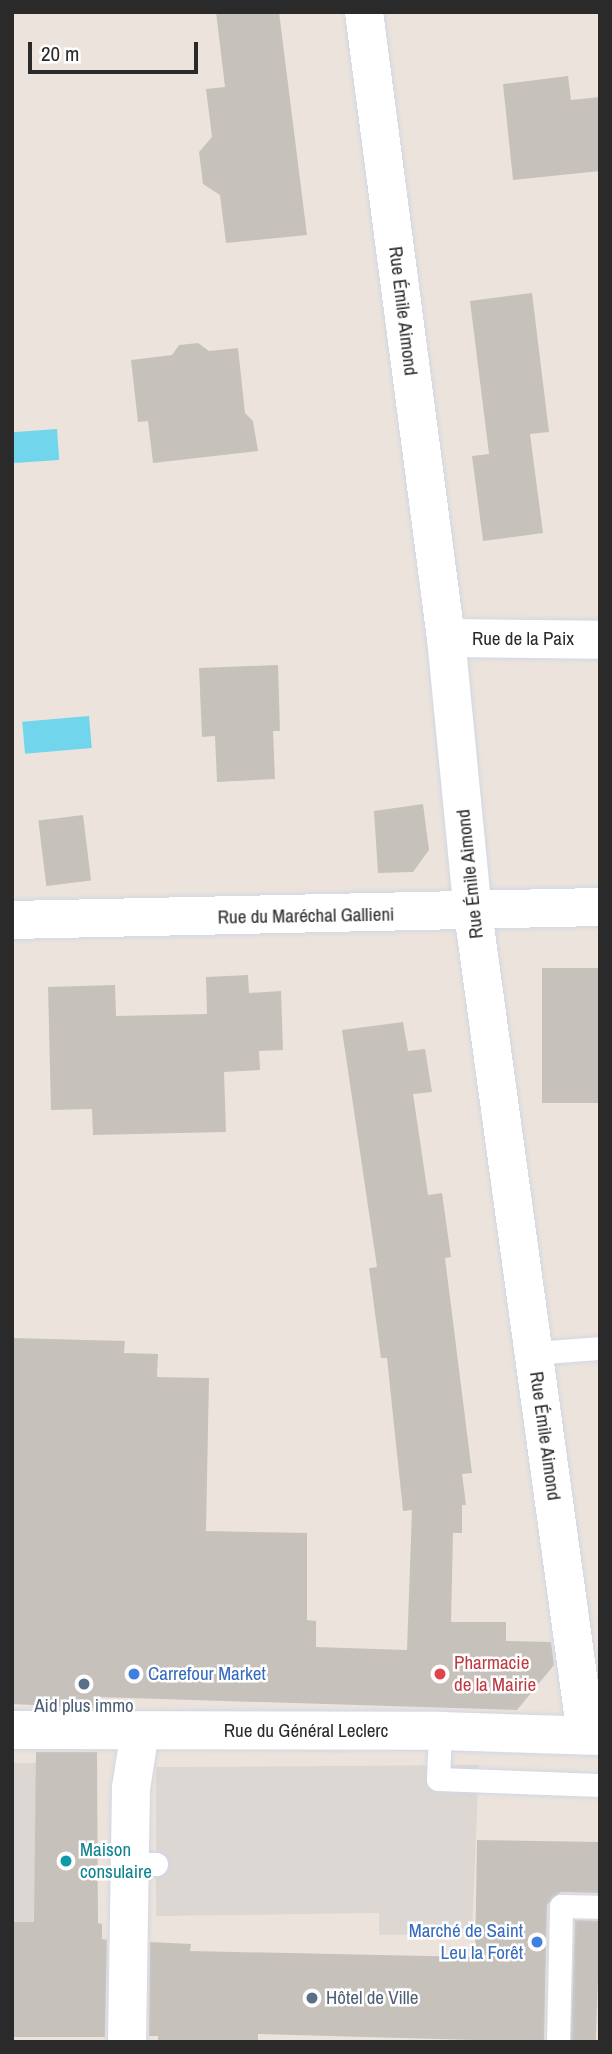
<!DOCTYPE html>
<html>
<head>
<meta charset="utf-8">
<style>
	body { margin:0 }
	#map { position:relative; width:612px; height:2054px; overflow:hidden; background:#ece4dc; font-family:"Archivo Narrow",sans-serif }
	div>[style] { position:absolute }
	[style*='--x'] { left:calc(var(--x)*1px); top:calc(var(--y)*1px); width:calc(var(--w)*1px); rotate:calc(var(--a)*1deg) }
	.plaza>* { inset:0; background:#dcd7d3; transform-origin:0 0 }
	.water>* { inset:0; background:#71d6ec; transform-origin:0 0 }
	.building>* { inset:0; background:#c7c1bc; transform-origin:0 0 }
	.roads { filter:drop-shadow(0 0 2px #d1d6e3) drop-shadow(0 0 2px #d1d6e3) }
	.lane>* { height:23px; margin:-11.5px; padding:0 11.5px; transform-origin:11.5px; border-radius:11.5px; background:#fff }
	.street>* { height:38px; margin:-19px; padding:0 19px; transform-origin:19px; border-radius:19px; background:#fff }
	.secondary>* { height:38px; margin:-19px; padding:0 19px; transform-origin:19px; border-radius:19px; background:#fff }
	.dots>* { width:19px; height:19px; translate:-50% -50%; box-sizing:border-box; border:4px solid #fff; border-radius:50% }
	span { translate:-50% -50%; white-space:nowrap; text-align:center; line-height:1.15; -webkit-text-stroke:5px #fff; paint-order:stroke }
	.street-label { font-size:19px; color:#2a2a2a }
	.health-label { font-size:19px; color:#be3a42 }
	.left { translate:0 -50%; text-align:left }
	.shop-label { font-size:19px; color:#366cbe }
	.right { translate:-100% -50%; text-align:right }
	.service-label { font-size:19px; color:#4e5e75 }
	.culture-label { font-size:19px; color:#0d838f }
	.frame { position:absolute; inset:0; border:14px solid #2a2a2a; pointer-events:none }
	.scale { position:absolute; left:28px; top:42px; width:170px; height:32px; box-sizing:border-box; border:4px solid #2a2a2a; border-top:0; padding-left:9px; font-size:21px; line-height:24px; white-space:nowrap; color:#2a2a2a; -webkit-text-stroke:5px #fff; paint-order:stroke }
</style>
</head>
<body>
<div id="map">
	<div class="plaza">
		<div style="left:12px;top:1763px;width:24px;height:159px"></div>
		<div style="clip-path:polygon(479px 1765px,472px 1933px,379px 1935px,379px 1913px,156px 1916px,156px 1767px)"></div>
	</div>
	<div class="water">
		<div style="left:57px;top:429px;width:31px;height:45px;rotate:86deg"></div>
		<div style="left:89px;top:716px;width:32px;height:67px;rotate:85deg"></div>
	</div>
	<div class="building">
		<div style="clip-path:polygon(216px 12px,279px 12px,307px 235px,226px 243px,220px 195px,203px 184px,199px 152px,212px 137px,206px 89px,225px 87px)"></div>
		<div style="clip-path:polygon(568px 76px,571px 100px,600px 97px,600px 171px,513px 180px,503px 84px)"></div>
		<div style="clip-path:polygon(532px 293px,549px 432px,530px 434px,543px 533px,483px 541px,472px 456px,489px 454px,470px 301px)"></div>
		<div style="clip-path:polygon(198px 343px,209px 351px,238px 348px,245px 413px,253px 421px,258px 451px,153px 463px,148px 421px,138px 422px,131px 360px,172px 355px,179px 345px)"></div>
		<div style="clip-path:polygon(278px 665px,280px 731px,273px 731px,275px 779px,217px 782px,215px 736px,202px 737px,199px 668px)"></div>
		<div style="clip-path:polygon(423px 804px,429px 850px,413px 872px,378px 873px,374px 811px)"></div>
		<div style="left:83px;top:815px;width:66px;height:45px;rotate:83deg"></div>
		<div style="left:600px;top:968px;width:135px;height:58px;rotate:90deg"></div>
		<div style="clip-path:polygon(248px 975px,249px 993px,281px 991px,283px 1050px,259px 1051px,260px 1070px,224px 1072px,226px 1132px,93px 1135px,92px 1109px,51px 1110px,48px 987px,115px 985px,116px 1016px,207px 1014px,206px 977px)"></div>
		<div style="clip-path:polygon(403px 1022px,408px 1051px,425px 1049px,432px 1092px,413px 1094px,428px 1195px,442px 1193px,451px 1257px,445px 1258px,472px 1473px,462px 1474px,466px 1505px,462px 1505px,462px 1533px,453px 1533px,451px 1622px,506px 1622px,506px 1641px,551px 1642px,554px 1665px,517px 1710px,98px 1697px,97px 1708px,12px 1704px,12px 1338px,125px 1341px,124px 1353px,158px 1354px,157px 1377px,209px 1378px,206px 1531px,307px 1533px,307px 1620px,316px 1621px,316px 1647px,407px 1650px,412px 1510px,403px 1511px,387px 1358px,381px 1358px,369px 1268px,377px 1267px,342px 1030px)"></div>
		<div style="clip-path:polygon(36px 1752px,97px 1752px,98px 1923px,102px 1924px,102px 1939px,107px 1940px,105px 2037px,13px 2037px,13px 1922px,34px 1922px)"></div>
		<div style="clip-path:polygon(477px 1840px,600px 1842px,600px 1893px,561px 1892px,547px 1905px,544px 2042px,258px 2034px,258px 2042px,158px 2042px,158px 2036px,149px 2036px,150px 1942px,191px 1944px,190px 1951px,475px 1957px)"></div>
		<div style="left:575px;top:1920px;width:25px;height:122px;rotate:2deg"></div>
	</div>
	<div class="roads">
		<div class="lane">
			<div style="--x:533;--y:1353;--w:67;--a:-4.3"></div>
			<div style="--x:440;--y:1731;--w:48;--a:92.4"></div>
			<div style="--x:438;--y:1779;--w:162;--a:2.1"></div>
			<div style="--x:128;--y:1864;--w:28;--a:0"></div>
			<div style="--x:558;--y:2042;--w:136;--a:-88.7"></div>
			<div style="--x:561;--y:1906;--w:39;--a:1"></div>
		</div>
		<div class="street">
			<div style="--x:364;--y:12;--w:631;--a:82.54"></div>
			<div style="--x:446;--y:638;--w:275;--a:84.4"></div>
			<div style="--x:473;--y:912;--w:831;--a:82.18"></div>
			<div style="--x:446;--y:638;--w:154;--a:0.7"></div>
			<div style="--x:12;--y:920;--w:588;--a:-1.27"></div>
			<div style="--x:127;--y:2042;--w:254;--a:-89.1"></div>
			<div style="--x:131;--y:1788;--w:58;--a:-81"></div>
		</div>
		<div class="secondary">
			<div style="--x:12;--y:1730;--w:428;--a:0.1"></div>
			<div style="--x:440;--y:1731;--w:160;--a:1.8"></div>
		</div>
	</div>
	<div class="dots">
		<div style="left:134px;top:1674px;background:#3f7fe0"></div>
		<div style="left:440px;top:1674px;background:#e0444e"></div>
		<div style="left:84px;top:1684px;background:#5c6f8a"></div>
		<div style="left:66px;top:1861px;background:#0f9aa8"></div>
		<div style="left:537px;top:1942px;background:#3f7fe0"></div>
		<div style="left:312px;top:1998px;background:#5c6f8a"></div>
	</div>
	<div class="street-label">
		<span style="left:403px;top:311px;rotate:83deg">Rue Émile Aimond</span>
		<span style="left:523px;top:639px">Rue de la Paix</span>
		<span style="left:470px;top:874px;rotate:-96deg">Rue Émile Aimond</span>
		<span style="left:306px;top:916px;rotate:-1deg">Rue du Maréchal Gallieni</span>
		<span style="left:545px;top:1436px;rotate:82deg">Rue Émile Aimond</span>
		<span style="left:306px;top:1731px">Rue du Général Leclerc</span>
	</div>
	<div class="health-label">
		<span class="left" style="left:454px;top:1674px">Pharmacie<br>de la Mairie</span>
	</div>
	<div class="shop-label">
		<span class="left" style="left:148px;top:1674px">Carrefour Market</span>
		<span class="right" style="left:523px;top:1942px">Marché de Saint<br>Leu la Forêt</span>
	</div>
	<div class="service-label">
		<span style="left:84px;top:1706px">Aid plus immo</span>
		<span class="left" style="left:326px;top:1998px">Hôtel de Ville</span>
	</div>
	<div class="culture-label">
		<span class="left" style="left:80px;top:1861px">Maison<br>consulaire</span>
	</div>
	<div class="frame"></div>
	<div class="scale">20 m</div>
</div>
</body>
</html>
